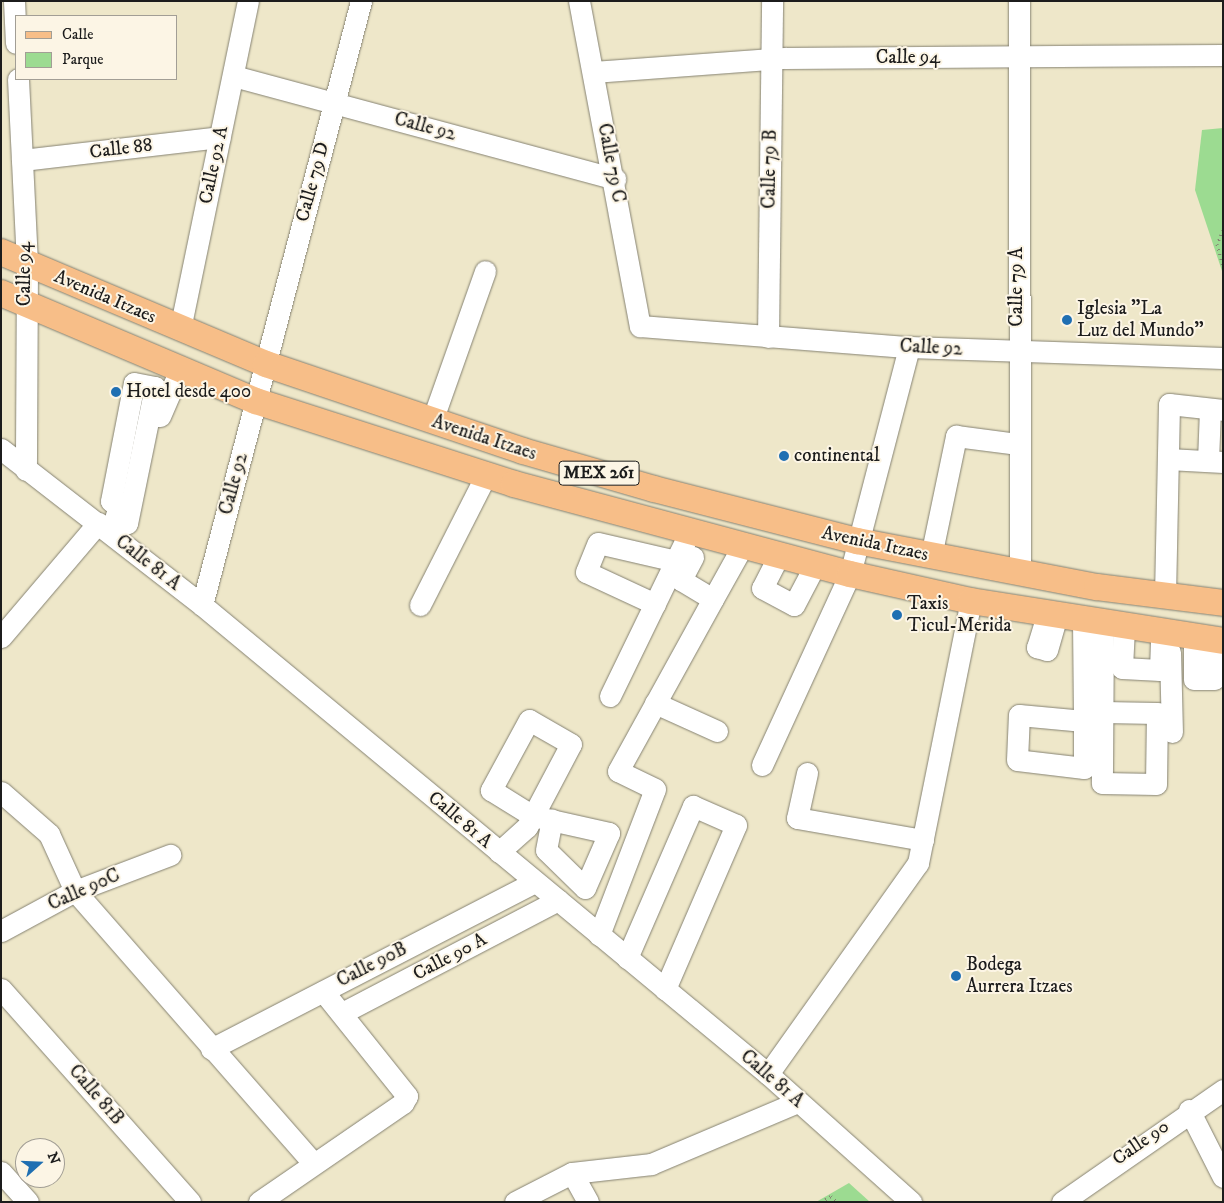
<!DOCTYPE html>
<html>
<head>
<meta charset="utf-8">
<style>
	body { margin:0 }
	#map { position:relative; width:1224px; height:1203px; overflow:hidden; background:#eee7c9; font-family:"IM FELL DW Pica",serif }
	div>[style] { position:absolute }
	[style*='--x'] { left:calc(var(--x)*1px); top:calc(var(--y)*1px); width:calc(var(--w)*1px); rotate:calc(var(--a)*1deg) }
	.green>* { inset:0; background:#9cdb91 }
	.path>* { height:3px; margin-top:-1.5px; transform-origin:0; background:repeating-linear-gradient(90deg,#858272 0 1px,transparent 0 5px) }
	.roads { filter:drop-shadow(0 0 1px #858272) drop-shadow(0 0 1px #858272) }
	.minor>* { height:21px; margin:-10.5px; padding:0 10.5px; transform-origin:10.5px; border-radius:10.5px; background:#fff }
	.major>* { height:26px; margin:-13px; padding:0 13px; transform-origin:13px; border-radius:13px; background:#f7be88 }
	.dots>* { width:14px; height:14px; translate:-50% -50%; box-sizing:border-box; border:2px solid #fcf5e5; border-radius:50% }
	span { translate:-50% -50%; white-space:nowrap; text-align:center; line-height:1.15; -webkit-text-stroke:4px #fcf5e5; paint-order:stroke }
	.shield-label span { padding:1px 4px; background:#fcf5e5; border:1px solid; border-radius:4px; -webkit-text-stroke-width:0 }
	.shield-label { font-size:18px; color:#1c1c1c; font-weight:700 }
	.street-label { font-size:19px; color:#1c1c1c }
	.poi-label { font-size:19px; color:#1c1c1c }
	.left { translate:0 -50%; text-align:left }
	.frame { position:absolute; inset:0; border:2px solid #1c1c1c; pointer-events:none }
	.legend { position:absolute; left:15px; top:15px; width:162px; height:65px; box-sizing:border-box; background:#fcf5e5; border:1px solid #a29e95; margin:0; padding:6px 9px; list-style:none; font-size:15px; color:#1c1c1c }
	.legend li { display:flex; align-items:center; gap:10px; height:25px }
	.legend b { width:25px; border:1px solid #a29e95 }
	.north { position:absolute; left:15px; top:1138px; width:50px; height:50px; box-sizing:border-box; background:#fcf5e5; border:1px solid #a29e95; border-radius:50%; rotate:70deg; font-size:14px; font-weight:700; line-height:20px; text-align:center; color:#1c1c1c }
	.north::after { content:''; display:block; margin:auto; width:18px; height:22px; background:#1f6fb2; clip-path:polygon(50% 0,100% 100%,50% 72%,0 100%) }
</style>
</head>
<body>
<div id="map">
	<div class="green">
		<div style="clip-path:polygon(1223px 128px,1223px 274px,1195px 190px,1202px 130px)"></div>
		<div style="clip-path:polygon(849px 1183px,870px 1202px,816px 1202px)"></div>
	</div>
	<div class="path">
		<div style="--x:1223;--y:230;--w:15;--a:113"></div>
		<div style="--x:1217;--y:244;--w:24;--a:75"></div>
		<div style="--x:821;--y:1202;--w:12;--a:-31"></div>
		<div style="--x:831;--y:1196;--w:9;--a:41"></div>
	</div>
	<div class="roads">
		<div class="minor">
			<div style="--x:14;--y:1;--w:42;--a:87.3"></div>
			<div style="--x:579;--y:1;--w:331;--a:79.4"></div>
			<div style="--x:640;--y:326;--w:270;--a:4.5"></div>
			<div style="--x:909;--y:347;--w:314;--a:2"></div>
			<div style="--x:1019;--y:1;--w:572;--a:89.9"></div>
			<div style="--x:593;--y:72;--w:193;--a:-4.2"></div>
			<div style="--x:785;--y:58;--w:438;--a:-0.4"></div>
			<div style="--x:234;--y:76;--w:395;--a:15.1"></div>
			<div style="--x:18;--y:79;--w:185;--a:87.2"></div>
			<div style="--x:27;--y:264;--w:206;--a:90.3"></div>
			<div style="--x:22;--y:160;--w:199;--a:-6.6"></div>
			<div style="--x:180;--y:329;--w:335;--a:-78.3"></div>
			<div style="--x:768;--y:337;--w:336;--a:-89.3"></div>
			<div style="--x:134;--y:383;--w:21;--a:11"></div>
			<div style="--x:155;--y:387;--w:139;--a:101.6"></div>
			<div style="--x:127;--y:523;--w:13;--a:-151"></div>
			<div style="--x:116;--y:517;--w:15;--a:-79"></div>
			<div style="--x:119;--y:502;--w:8;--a:-173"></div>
			<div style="--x:111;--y:501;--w:120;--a:-79"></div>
			<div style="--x:160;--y:416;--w:48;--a:-66.6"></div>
			<div style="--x:432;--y:421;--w:159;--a:-70.5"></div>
			<div style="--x:1;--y:449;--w:254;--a:37.8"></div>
			<div style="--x:202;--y:605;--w:735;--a:39.65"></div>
			<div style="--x:768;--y:1074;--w:192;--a:41.8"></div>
			<div style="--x:1168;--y:459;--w:55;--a:3.1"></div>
			<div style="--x:1208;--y:461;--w:52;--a:-87.8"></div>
			<div style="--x:779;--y:555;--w:37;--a:117"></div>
			<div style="--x:762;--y:588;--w:36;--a:28"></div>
			<div style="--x:794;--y:605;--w:45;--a:-62.3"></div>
			<div style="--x:931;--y:556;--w:123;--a:-78.2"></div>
			<div style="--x:956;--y:436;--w:63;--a:7.4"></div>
			<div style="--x:693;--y:557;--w:26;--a:118"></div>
			<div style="--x:681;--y:580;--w:37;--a:31"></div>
			<div style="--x:713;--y:599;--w:62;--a:-60.9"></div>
			<div style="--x:1165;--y:596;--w:192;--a:-88.8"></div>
			<div style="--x:1169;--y:404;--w:54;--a:6.3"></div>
			<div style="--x:655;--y:604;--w:76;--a:-155.1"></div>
			<div style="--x:586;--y:572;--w:31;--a:-68"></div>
			<div style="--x:598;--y:543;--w:80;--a:13"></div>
			<div style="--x:202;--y:605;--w:625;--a:-75.25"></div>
			<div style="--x:420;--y:605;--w:146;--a:-63.1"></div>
			<div style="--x:1047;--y:615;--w:34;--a:107"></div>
			<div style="--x:1037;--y:647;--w:10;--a:17"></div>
			<div style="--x:1047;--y:650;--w:35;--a:-74"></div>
			<div style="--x:1083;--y:621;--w:100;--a:89.4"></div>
			<div style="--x:1084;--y:721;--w:47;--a:90"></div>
			<div style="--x:1084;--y:768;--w:67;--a:-173.2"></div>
			<div style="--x:1017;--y:760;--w:45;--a:-87.5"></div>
			<div style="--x:1019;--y:715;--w:65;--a:5.3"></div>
			<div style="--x:1103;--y:625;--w:158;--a:90.4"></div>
			<div style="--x:1102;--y:783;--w:54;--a:1.1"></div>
			<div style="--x:1156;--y:784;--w:71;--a:-89.2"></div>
			<div style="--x:1157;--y:713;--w:54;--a:-178.9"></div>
			<div style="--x:1124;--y:628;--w:40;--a:92.9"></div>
			<div style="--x:1122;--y:668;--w:38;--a:3"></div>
			<div style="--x:1160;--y:670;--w:37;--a:-88"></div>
			<div style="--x:1;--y:637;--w:150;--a:-49.6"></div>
			<div style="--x:1194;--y:637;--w:42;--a:90"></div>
			<div style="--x:1194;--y:679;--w:20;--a:0"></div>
			<div style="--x:1214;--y:679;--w:39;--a:-89"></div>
			<div style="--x:1170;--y:652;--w:80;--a:88.6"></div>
			<div style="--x:610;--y:696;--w:183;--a:-64.1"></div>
			<div style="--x:655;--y:703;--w:68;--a:24.3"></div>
			<div style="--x:762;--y:765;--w:210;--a:-65.3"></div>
			<div style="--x:850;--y:574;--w:235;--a:-75.4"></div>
			<div style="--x:807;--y:773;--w:46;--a:102.5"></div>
			<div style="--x:797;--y:818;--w:128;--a:9.9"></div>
			<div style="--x:1;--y:792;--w:64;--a:41.2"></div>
			<div style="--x:49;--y:834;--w:63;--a:65.5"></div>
			<div style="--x:75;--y:891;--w:361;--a:48.8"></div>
			<div style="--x:499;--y:852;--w:38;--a:-42"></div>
			<div style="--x:527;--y:827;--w:13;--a:-61"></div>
			<div style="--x:533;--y:816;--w:81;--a:-62.2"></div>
			<div style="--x:571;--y:744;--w:48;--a:-150.3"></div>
			<div style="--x:529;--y:720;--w:80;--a:118.5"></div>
			<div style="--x:491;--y:790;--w:49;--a:31.8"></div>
			<div style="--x:533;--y:816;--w:78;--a:12.6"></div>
			<div style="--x:609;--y:833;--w:60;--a:113.6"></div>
			<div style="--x:585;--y:888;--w:54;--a:-135.7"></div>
			<div style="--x:546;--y:850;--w:31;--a:-79"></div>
			<div style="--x:1;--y:931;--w:84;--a:-28.4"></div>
			<div style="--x:75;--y:891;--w:102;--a:-20.8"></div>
			<div style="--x:599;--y:935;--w:156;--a:-69"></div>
			<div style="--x:655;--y:789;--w:41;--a:-154.1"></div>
			<div style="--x:618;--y:771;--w:196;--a:-61.1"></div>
			<div style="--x:627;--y:958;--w:166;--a:-66.5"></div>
			<div style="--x:693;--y:806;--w:47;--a:23.8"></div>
			<div style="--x:736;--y:825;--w:179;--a:113.4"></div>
			<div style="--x:1;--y:989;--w:285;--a:48.4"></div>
			<div style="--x:342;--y:1013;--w:244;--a:-27.6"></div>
			<div style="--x:211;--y:1049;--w:364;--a:-27.3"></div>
			<div style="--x:768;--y:1074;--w:259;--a:-54.6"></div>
			<div style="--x:918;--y:863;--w:267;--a:-78.6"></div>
			<div style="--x:1189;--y:1110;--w:75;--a:63.1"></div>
			<div style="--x:1;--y:1172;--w:40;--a:48"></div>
			<div style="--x:572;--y:1173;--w:33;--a:61"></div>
			<div style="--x:259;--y:1202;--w:175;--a:-34.5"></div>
			<div style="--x:403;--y:1103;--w:8;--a:-60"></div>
			<div style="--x:407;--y:1096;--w:134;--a:-128.7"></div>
			<div style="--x:515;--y:1202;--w:64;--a:-27"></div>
			<div style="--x:572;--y:1173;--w:80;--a:-6.5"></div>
			<div style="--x:651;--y:1164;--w:160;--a:-22.9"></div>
			<div style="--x:1062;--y:1202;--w:196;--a:-34.8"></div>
		</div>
		<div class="major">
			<div style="--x:1;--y:252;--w:288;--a:22.9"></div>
			<div style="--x:266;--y:364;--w:271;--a:18.7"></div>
			<div style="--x:523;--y:451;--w:136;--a:16.2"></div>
			<div style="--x:654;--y:489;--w:210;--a:14.4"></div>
			<div style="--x:857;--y:541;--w:244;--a:10.9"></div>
			<div style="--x:1097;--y:587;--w:127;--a:7.2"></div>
			<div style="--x:1;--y:293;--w:277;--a:23"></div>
			<div style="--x:256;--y:401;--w:271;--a:17.8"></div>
			<div style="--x:514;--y:484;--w:348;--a:15"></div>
			<div style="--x:850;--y:574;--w:124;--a:12.6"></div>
			<div style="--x:971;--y:601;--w:255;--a:9"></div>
		</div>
	</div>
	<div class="dots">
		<div style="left:1067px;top:320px;background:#1f6fb2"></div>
		<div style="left:116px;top:392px;background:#1f6fb2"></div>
		<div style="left:784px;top:456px;background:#1f6fb2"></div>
		<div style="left:897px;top:615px;background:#1f6fb2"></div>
		<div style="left:956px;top:976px;background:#1f6fb2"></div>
	</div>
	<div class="shield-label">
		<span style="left:599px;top:473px">MEX 261</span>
	</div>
	<div class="street-label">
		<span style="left:908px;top:58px">Calle 94</span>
		<span style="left:425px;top:127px;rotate:15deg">Calle 92</span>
		<span style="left:121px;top:149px;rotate:-7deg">Calle 88</span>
		<span style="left:611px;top:163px;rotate:79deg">Calle 79 C</span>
		<span style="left:214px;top:165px;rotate:-78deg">Calle 92 A</span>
		<span style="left:770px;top:169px;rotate:-89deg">Calle 79 B</span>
		<span style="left:313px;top:182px;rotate:-75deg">Calle 79 D</span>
		<span style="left:25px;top:274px;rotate:-90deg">Calle 94</span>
		<span style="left:1017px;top:287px;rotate:-90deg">Calle 79 A</span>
		<span style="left:105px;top:297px;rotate:23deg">Avenida Itzaes</span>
		<span style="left:931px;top:348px;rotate:3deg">Calle 92</span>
		<span style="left:484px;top:438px;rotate:18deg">Avenida Itzaes</span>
		<span style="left:234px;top:484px;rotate:-75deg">Calle 92</span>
		<span style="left:875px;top:544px;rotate:12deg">Avenida Itzaes</span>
		<span style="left:148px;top:563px;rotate:38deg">Calle 81 A</span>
		<span style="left:460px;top:820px;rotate:40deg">Calle 81 A</span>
		<span style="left:84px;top:890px;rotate:-24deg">Calle 90C</span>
		<span style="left:450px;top:957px;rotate:-28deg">Calle 90 A</span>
		<span style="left:372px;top:965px;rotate:-27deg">Calle 90B</span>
		<span style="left:772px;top:1079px;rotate:41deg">Calle 81 A</span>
		<span style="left:96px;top:1095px;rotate:49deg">Calle 81B</span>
		<span style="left:1141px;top:1143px;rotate:-35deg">Calle 90</span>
	</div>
	<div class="poi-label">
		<span class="left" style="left:1077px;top:320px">Iglesia "La<br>Luz del Mundo"</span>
		<span class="left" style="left:126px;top:392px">Hotel desde 400</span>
		<span class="left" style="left:794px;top:456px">continental</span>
		<span class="left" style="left:907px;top:615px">Taxis<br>Ticul-Merida</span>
		<span class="left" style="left:966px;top:976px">Bodega<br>Aurrera Itzaes</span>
	</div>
	<div class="frame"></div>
	<ul class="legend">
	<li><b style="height:6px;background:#f7be88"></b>Calle</li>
	<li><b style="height:14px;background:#9cdb91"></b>Parque</li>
	</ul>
	<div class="north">N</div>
</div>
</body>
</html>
